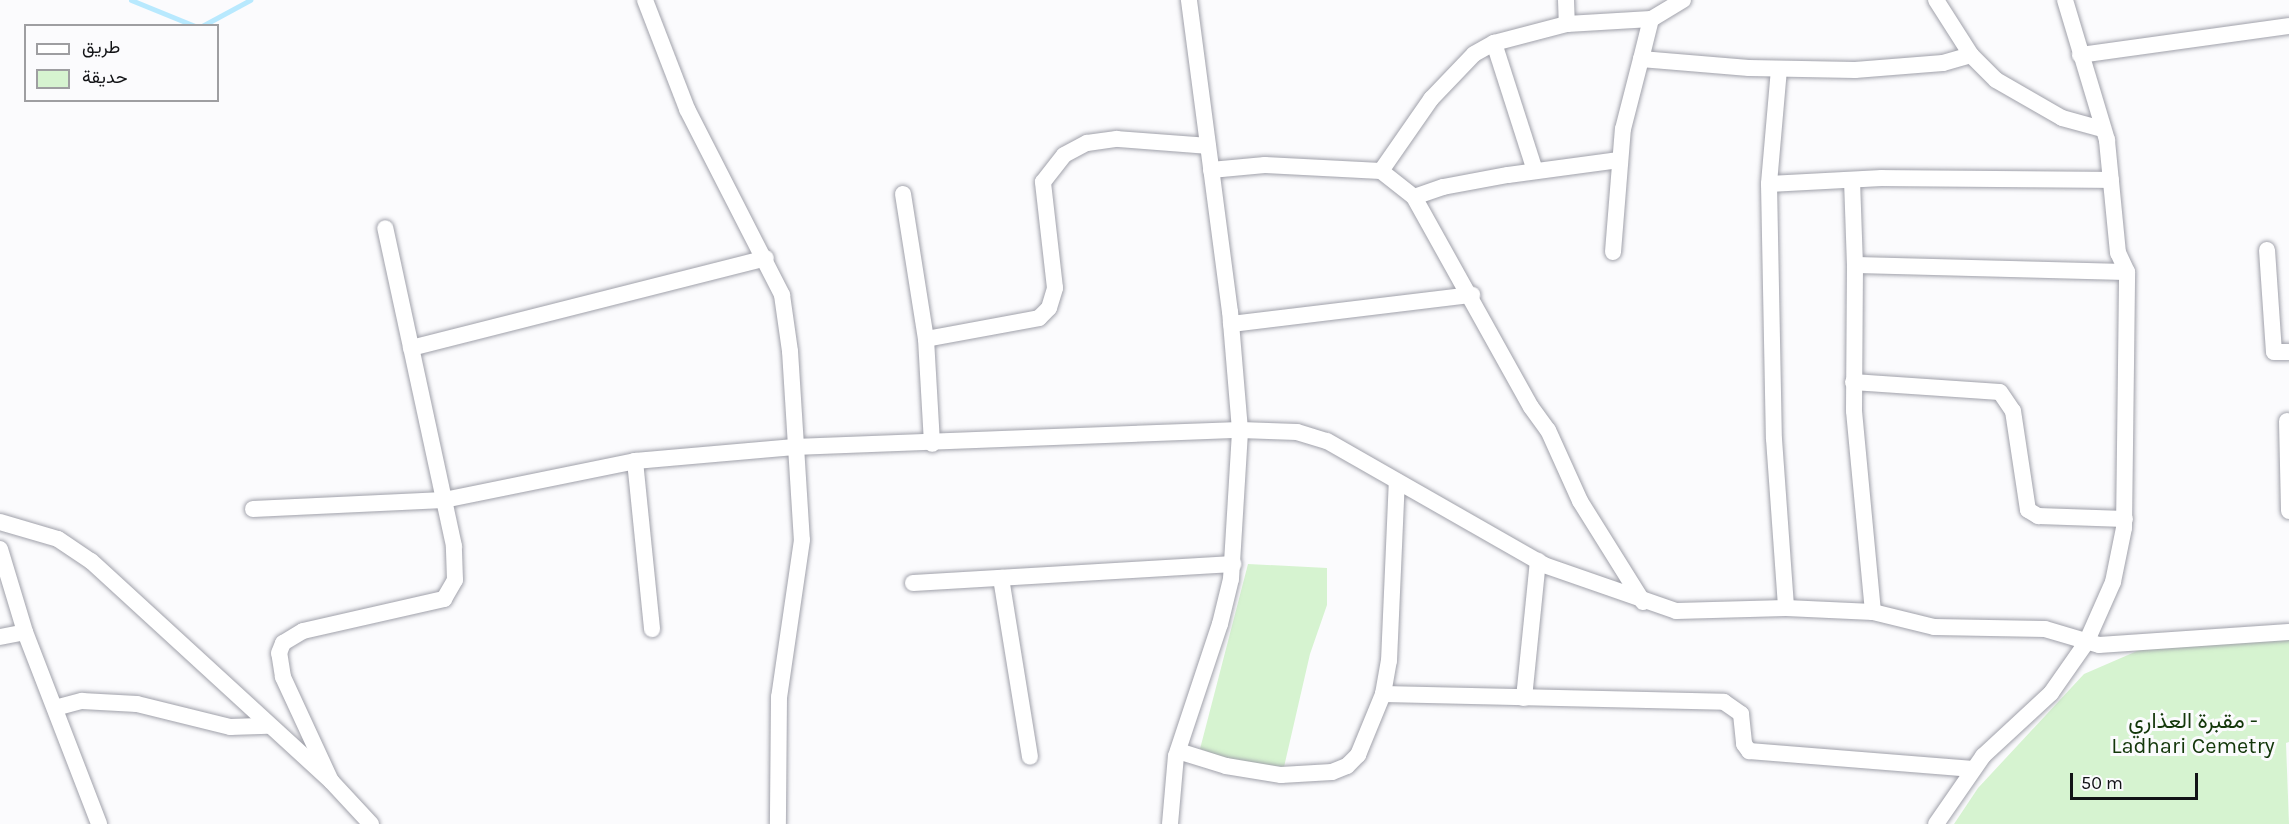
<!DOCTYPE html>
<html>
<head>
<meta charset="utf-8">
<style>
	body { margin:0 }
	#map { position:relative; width:2289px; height:824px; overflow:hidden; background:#fbfbfd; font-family:Karla,Vazirmatn,sans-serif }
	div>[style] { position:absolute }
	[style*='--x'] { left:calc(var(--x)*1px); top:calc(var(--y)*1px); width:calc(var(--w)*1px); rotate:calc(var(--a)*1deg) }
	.green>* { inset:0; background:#d6f3d0 }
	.stream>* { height:5px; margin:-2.5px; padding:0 2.5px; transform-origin:2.5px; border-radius:2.5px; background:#b8e9fe }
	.roads { filter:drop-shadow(0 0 2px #a0a1aa) drop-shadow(0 0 2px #a0a1aa) }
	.street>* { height:16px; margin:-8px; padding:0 8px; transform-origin:8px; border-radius:8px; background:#fff }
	span { translate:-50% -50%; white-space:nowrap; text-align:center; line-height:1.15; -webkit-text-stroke:6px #fbfbfd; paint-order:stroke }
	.park-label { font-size:22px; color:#13370a }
	.legend { position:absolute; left:24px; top:24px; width:195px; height:78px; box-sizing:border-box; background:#fbfbfd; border:2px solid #9e9ea1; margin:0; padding:8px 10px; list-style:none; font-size:18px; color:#121316 }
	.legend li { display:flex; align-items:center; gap:12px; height:30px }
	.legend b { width:30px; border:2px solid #9e9ea1 }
	.scale { position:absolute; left:2070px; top:773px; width:128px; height:27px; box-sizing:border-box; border:3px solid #121316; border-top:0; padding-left:8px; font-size:18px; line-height:21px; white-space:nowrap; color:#121316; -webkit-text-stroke:4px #fbfbfd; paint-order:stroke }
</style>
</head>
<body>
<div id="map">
	<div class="green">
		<div style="clip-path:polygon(1248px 564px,1327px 568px,1327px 605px,1310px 654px,1284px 767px,1235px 762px,1200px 749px)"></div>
		<div style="clip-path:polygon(2289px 636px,2289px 742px,2286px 743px,2289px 824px,1954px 824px,1978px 788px,2084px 674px,2151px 645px)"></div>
	</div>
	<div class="stream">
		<div style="--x:131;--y:0;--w:69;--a:22.1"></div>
		<div style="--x:202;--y:26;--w:55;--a:-28.4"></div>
	</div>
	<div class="roads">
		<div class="street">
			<div style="--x:645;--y:0;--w:117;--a:68.9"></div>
			<div style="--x:687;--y:109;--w:209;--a:62.9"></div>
			<div style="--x:782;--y:295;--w:57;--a:81.9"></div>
			<div style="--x:790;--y:351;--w:189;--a:86.4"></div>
			<div style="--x:802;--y:540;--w:159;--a:98.3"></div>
			<div style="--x:779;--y:697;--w:127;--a:90.5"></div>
			<div style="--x:1566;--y:0;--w:24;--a:88"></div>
			<div style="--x:1683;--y:0;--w:37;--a:149"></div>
			<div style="--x:1651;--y:19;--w:41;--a:104"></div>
			<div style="--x:1641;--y:59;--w:108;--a:4.8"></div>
			<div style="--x:1749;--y:68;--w:106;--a:1.1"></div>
			<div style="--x:1855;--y:70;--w:88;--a:-4.5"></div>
			<div style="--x:1943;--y:63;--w:29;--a:-16"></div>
			<div style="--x:1936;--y:0;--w:65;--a:57.5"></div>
			<div style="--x:1971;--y:55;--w:35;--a:45"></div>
			<div style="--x:1996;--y:80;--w:76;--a:29.9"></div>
			<div style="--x:2062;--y:118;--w:41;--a:15.4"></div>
			<div style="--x:1494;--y:43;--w:134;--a:72.2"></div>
			<div style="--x:2080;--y:55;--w:211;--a:-7.9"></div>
			<div style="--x:1779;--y:69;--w:115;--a:95"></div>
			<div style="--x:1769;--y:184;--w:255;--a:88.9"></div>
			<div style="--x:1774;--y:439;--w:169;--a:85.9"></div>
			<div style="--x:1211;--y:170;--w:54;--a:-5.3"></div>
			<div style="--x:1265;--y:165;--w:116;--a:3"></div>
			<div style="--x:1381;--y:171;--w:42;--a:38.2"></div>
			<div style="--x:1414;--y:197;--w:31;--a:-19"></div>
			<div style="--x:1443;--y:187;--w:66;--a:-10.5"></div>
			<div style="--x:1508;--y:175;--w:112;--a:-7.7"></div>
			<div style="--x:1381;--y:171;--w:88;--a:-55.2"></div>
			<div style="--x:1431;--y:99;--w:62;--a:-46.3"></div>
			<div style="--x:1474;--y:54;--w:23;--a:-29"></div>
			<div style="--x:1494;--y:43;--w:75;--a:-14.6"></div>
			<div style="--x:1567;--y:24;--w:84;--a:-3.4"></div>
			<div style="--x:1852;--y:180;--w:85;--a:88"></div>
			<div style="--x:1855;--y:265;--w:272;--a:1.5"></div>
			<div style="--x:1769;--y:184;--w:113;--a:-3"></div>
			<div style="--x:1882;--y:178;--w:229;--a:0.5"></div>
			<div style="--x:903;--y:194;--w:147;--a:81"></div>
			<div style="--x:926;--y:339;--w:105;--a:86.7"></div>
			<div style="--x:1414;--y:197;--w:240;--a:60.9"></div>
			<div style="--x:1531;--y:407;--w:29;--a:54"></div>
			<div style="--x:1548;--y:430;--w:78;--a:65.7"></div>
			<div style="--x:1580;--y:501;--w:119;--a:58"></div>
			<div style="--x:2267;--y:250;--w:102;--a:86.1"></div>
			<div style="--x:2274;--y:352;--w:15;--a:0"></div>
			<div style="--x:1613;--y:252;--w:123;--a:-85.4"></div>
			<div style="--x:1623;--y:129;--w:72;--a:-75.6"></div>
			<div style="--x:1855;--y:265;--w:146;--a:90.4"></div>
			<div style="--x:1854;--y:411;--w:202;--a:84.6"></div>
			<div style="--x:1231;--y:324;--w:243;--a:-6.9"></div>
			<div style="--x:926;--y:339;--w:115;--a:-10.5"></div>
			<div style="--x:1039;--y:318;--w:14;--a:-45"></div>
			<div style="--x:1049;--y:308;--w:21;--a:-73"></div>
			<div style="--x:1055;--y:288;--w:107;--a:-96.5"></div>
			<div style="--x:1043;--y:182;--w:34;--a:-52"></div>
			<div style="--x:1064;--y:155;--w:26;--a:-28"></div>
			<div style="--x:1087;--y:143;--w:30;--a:-8"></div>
			<div style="--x:1117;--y:139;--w:91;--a:4.4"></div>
			<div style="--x:411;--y:348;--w:366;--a:-14.2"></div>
			<div style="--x:1853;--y:382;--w:147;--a:3.9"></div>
			<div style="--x:2000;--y:392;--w:23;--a:56"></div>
			<div style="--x:2013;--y:411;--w:100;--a:81.4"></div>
			<div style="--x:2028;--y:510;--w:12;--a:31"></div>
			<div style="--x:2038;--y:516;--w:87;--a:2"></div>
			<div style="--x:2287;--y:421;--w:90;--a:88.7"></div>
			<div style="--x:635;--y:461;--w:169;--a:84.2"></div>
			<div style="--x:253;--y:509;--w:191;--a:-2.7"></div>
			<div style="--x:444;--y:500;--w:195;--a:-11.5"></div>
			<div style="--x:635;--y:461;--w:160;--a:-5"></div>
			<div style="--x:794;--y:447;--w:446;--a:-2.2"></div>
			<div style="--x:1240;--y:430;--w:57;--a:2"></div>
			<div style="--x:1297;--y:432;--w:31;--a:17"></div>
			<div style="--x:1327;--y:441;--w:250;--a:29.7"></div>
			<div style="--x:1544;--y:565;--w:140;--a:19.2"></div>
			<div style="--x:1676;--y:611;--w:110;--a:-1.6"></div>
			<div style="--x:1786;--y:608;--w:87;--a:2.6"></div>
			<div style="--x:1873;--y:612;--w:63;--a:13.8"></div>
			<div style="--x:1934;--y:627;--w:111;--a:1"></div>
			<div style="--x:2045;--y:629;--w:56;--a:16.5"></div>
			<div style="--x:2099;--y:645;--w:190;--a:-3.9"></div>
			<div style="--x:0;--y:522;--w:60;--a:16.3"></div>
			<div style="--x:58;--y:539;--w:40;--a:34"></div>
			<div style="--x:91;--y:561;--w:326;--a:42.5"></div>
			<div style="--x:331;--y:781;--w:59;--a:47.1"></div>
			<div style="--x:0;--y:549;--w:87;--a:73.2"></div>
			<div style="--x:25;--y:632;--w:206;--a:68.9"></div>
			<div style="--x:1001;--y:578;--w:181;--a:80.8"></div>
			<div style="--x:913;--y:583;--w:321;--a:-3.4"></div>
			<div style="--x:0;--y:637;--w:25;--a:-11"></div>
			<div style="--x:1383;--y:694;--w:341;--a:1.3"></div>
			<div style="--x:1724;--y:702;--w:21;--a:35"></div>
			<div style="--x:1741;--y:714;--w:30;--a:84"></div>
			<div style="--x:1744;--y:744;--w:9;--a:54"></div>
			<div style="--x:1749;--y:751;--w:225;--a:4.6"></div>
			<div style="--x:1524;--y:698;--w:138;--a:-84.2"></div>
			<div style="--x:55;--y:708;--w:28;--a:-15"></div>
			<div style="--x:82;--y:701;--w:55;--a:3.1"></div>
			<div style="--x:137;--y:704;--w:96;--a:13.9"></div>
			<div style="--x:230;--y:727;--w:38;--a:-2"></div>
			<div style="--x:1178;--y:751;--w:50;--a:17.4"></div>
			<div style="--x:1226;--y:766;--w:56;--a:9.3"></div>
			<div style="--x:1281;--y:775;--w:51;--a:-3.4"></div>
			<div style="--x:1332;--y:772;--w:16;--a:-22"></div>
			<div style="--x:1347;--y:766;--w:16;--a:-45"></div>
			<div style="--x:1358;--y:755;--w:66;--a:-67.7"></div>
			<div style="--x:1383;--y:694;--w:34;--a:-80"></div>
			<div style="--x:1389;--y:661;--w:180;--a:-87.5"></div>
			<div style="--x:331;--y:781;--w:115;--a:-114.8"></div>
			<div style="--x:283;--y:677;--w:24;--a:-99"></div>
			<div style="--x:279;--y:653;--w:11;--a:-68"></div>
			<div style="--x:283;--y:643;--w:23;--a:-31"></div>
			<div style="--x:303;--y:631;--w:145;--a:-12.8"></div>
			<div style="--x:444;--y:599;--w:22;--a:-60"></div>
			<div style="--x:455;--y:580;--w:34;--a:-92"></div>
			<div style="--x:454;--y:546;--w:325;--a:-102.2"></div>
			<div style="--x:1170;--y:824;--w:68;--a:-85"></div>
			<div style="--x:1176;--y:756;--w:139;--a:-71.6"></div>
			<div style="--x:1220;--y:624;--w:46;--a:-76.3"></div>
			<div style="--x:1231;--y:579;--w:149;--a:-86.5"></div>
			<div style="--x:1240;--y:430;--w:118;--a:-94.8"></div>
			<div style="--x:1230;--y:312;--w:315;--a:-97.5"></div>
			<div style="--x:1936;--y:824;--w:83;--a:-55.3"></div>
			<div style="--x:1983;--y:756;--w:93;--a:-42.8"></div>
			<div style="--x:2051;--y:693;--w:61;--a:-55"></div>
			<div style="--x:2086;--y:643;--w:67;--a:-66.1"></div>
			<div style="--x:2113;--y:582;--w:55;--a:-78.5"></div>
			<div style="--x:2124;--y:528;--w:256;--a:-89.3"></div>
			<div style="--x:2127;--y:272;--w:21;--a:-115"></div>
			<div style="--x:2118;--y:253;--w:114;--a:-95.6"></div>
			<div style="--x:2107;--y:140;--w:146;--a:-106.7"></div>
		</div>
	</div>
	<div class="park-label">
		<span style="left:2193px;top:734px">مقبرة العذاري -<br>Ladhari Cemetry</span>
	</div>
	<ul class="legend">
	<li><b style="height:8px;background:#fff"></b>طريق</li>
	<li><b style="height:16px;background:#d6f3d0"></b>حديقة</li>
	</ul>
	<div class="scale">50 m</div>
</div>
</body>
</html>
